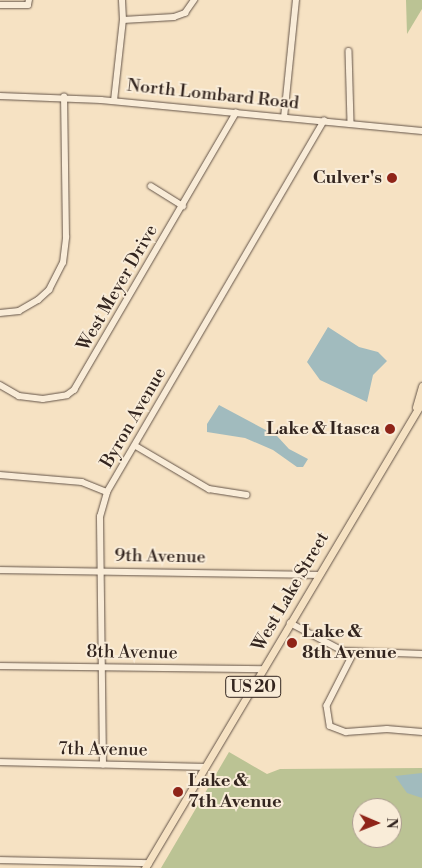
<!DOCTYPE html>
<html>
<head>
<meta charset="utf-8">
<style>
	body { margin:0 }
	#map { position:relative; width:422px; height:868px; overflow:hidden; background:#f6e2c3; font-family:"Libre Bodoni",serif }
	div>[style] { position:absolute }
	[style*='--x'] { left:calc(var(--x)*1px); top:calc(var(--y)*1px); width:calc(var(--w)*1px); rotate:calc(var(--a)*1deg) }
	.green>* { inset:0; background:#bbc394 }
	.water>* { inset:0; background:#a1bbbe }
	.roads { filter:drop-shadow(0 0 1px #645448) drop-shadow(0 0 1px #645448) }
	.minor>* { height:5.5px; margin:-2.75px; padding:0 2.75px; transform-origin:2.75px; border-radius:2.75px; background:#f9ecd8 }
	.major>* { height:7px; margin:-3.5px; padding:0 3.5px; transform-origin:3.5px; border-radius:3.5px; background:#f6e2c3 }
	.dots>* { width:14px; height:14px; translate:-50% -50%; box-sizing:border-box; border:2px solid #f9ecd8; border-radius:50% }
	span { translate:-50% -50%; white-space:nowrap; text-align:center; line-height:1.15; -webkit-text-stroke:4px #f9ecd8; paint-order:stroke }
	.shield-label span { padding:1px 4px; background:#f9ecd8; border:1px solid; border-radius:4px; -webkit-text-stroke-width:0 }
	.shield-label { font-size:16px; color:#33251f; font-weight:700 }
	.street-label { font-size:18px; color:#33251f }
	.poi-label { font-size:18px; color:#33251f; font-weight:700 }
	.right { translate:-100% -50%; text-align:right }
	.left { translate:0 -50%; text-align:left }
	.north { position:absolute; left:352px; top:798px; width:50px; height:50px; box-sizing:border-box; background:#f9ecd8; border:1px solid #aa9c8e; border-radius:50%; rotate:91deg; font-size:14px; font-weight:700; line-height:20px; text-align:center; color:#33251f }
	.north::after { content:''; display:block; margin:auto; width:18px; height:22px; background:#8f2418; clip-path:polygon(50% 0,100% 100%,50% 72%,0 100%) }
</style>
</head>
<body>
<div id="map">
	<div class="green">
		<div style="clip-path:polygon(406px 0,422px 0,422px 9px,407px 34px)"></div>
		<div style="clip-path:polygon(evenodd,229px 752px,267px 774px,280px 769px,422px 768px,422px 868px,161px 868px,229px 752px,362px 808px,392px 808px,392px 838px,362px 838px,362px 808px)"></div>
	</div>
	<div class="water">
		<div style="clip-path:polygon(328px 327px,359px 347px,378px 352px,387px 361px,373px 375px,367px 402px,320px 380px,307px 362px)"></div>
		<div style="clip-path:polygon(219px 405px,277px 436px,289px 449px,308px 459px,303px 467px,297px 467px,273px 450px,245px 438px,207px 432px,207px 424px)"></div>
		<div style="clip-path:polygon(422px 773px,422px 798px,407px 793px,395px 776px)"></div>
	</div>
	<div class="roads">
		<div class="minor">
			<div style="--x:0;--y:5;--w:28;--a:0"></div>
			<div style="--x:28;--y:5;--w:5;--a:-79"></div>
			<div style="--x:123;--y:20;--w:51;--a:-3.4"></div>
			<div style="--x:174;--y:17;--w:12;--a:-20"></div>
			<div style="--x:185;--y:13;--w:16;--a:-55"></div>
			<div style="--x:349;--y:51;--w:73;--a:88.4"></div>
			<div style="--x:0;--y:96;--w:101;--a:2.3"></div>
			<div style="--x:101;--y:100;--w:322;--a:5.5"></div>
			<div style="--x:114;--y:101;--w:81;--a:-83.7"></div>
			<div style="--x:123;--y:20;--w:20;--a:-93"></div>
			<div style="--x:284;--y:118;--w:119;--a:-84.2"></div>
			<div style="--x:151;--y:186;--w:38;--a:32"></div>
			<div style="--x:0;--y:313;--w:19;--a:-6"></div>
			<div style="--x:19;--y:311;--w:22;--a:-30"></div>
			<div style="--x:38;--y:300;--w:15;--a:-42"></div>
			<div style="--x:49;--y:290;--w:30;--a:-63"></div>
			<div style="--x:63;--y:263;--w:26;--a:-83"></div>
			<div style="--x:66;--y:237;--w:140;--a:-90.8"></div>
			<div style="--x:0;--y:385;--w:22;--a:30"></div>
			<div style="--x:19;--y:396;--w:24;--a:7"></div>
			<div style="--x:43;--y:399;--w:24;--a:-9"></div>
			<div style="--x:67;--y:395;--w:9;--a:-36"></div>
			<div style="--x:74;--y:390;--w:321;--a:-59.7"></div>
			<div style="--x:136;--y:446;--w:85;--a:30.5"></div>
			<div style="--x:209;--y:489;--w:38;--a:9"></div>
			<div style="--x:0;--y:475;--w:82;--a:4.9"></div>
			<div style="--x:82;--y:482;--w:27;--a:22"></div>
			<div style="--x:0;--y:570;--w:319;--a:0.9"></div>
			<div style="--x:290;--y:623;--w:60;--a:27.8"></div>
			<div style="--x:343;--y:651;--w:79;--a:2.2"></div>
			<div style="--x:354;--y:653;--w:59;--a:117"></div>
			<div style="--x:327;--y:706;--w:20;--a:81"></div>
			<div style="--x:330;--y:726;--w:17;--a:21"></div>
			<div style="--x:346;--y:732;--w:41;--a:-4.2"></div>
			<div style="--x:387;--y:729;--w:35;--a:5"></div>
			<div style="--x:0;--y:666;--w:264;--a:0.7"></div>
			<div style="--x:0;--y:762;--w:205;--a:1.4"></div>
			<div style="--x:103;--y:765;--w:248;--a:-90.7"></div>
			<div style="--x:100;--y:517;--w:26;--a:-74"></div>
			<div style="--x:107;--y:492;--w:430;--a:-59.7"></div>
			<div style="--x:0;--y:860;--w:149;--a:1.2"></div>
		</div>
		<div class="major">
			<div style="--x:416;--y:407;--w:22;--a:-74"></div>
			<div style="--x:145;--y:868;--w:542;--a:-59.27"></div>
		</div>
	</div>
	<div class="dots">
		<div style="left:392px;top:178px;background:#8f2418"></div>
		<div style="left:390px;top:429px;background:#8f2418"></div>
		<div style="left:292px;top:643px;background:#8f2418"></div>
		<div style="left:178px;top:792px;background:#8f2418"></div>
	</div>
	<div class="shield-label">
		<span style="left:253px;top:687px">US 20</span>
	</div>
	<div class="street-label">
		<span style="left:213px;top:95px;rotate:6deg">North Lombard Road</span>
		<span style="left:118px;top:288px;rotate:-60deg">West Meyer Drive</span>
		<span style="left:134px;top:418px;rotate:-60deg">Byron Avenue</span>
		<span style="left:160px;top:557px;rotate:1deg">9th Avenue</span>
		<span style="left:291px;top:592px;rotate:-60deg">West Lake Street</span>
		<span style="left:132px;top:653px;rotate:1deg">8th Avenue</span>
		<span style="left:103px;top:750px;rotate:1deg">7th Avenue</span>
	</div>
	<div class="poi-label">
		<span class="right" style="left:382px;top:178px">Culver's</span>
		<span class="right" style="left:380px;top:429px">Lake &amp; Itasca</span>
		<span class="left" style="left:302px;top:643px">Lake &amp;<br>8th Avenue</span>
		<span class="left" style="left:188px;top:792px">Lake &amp;<br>7th Avenue</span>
	</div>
	<div class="north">N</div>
</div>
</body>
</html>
